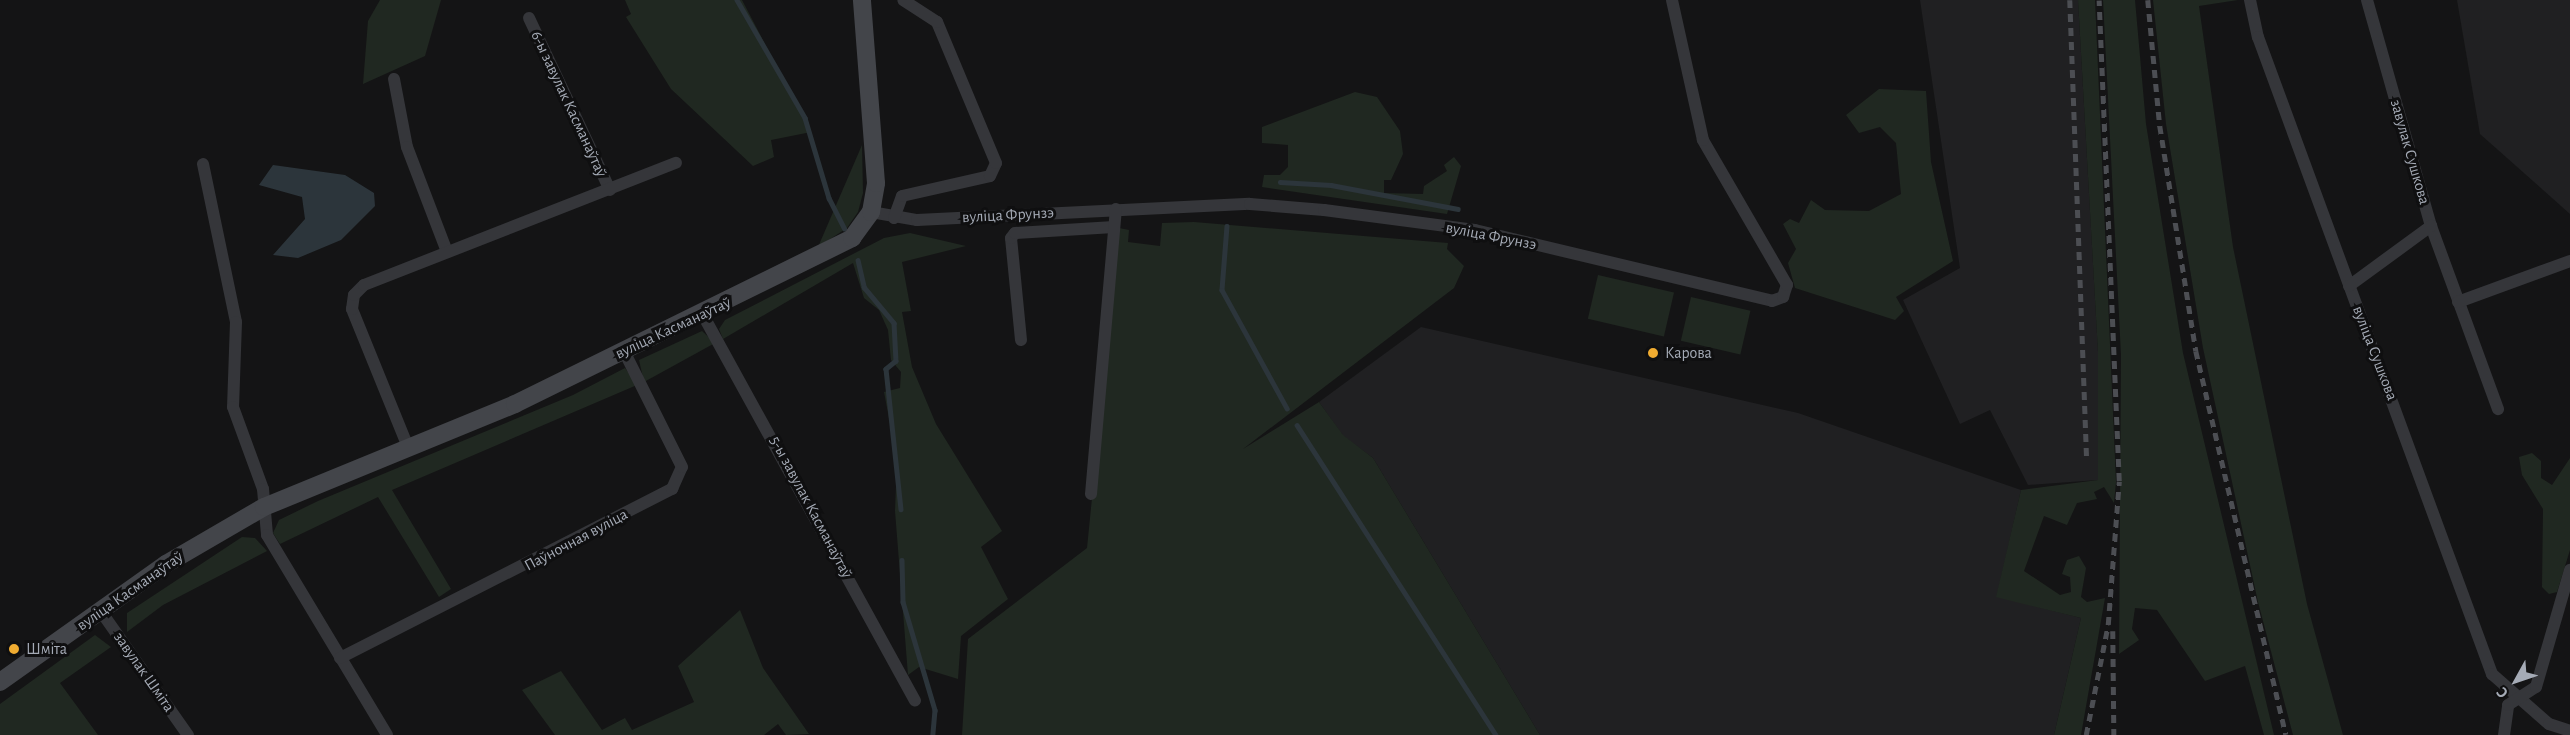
<!DOCTYPE html>
<html>
<head>
<meta charset="utf-8">
<style>
	body { margin:0 }
	#map { position:relative; width:2570px; height:735px; overflow:hidden; background:#141415; font-family:"Alegreya Sans",sans-serif }
	div>[style] { position:absolute }
	[style*='--x'] { left:calc(var(--x)*1px); top:calc(var(--y)*1px); width:calc(var(--w)*1px); rotate:calc(var(--a)*1deg) }
	.built>* { inset:0; background:#202022 }
	.green>* { inset:0; background:#202821; transform-origin:0 0 }
	.water>* { inset:0; background:#2c353b }
	.stream>* { height:4.5px; margin:-2.25px; padding:0 2.25px; transform-origin:2.25px; border-radius:2.25px; background:#2c353b }
	.minor>* { height:12px; margin:-6px; padding:0 6px; transform-origin:6px; border-radius:6px; background:#35363a }
	.secondary>* { height:18px; margin:-9px; padding:0 9px; transform-origin:9px; border-radius:9px; background:#43454a }
	.rail>* { height:4.5px; margin-top:-2.25px; transform-origin:0; background:repeating-linear-gradient(90deg,#4c4e53 0 8px,transparent 0 14px) }
	.dots>* { width:16px; height:16px; translate:-50% -50%; box-sizing:border-box; border:3px solid #0f0f10; border-radius:50% }
	span { translate:-50% -50%; white-space:nowrap; text-align:center; line-height:1.15; -webkit-text-stroke:6px #0f0f10; paint-order:stroke }
	.street-label { font-size:16px; color:#a5abb6 }
	.poi-label { font-size:16px; color:#a5abb6 }
	.left { translate:0 -50%; text-align:left }
	.north { position:absolute; left:2486px; top:651px; width:60px; height:60px; -webkit-text-stroke:4px #0f0f10; paint-order:stroke; rotate:230deg; font-size:16px; font-weight:700; line-height:24px; text-align:center; color:#a5abb6 }
	.north::after { content:''; display:block; margin:auto; width:21px; height:27px; background:#a5abb6; clip-path:polygon(50% 0,100% 100%,50% 72%,0 100%) }
</style>
</head>
<body>
<div id="map">
	<div class="built">
		<div style="clip-path:polygon(1920px 0,2078px 0,2098px 351px,2098px 480px,2028px 485px,1990px 410px,1960px 424px,1903px 300px,1960px 268px)"></div>
		<div style="clip-path:polygon(2457px 0,2570px 0,2570px 214px,2480px 134px)"></div>
		<div style="clip-path:polygon(1421px 327px,1798px 413px,2021px 490px,1997px 596px,2081px 618px,2054px 735px,1540px 735px,1373px 458px,1343px 436px,1319px 402px)"></div>
	</div>
	<div class="green">
		<div style="clip-path:polygon(380px 0,441px 0,425px 56px,363px 84px,368px 21px)"></div>
		<div style="clip-path:polygon(625px 0,742px 0,811px 132px,771px 140px,774px 157px,753px 166px,671px 89px,626px 17px,631px 14px)"></div>
		<div style="clip-path:polygon(2078px 0,2095px 0,2116px 482px,2114px 503px,2104px 487px,2094px 492px,2097px 499px,2077px 503px,2067px 525px,2044px 516px,2024px 571px,2060px 595px,2071px 592px,2070px 577px,2062px 574px,2067px 560px,2079px 556px,2086px 568px,2081px 597px,2087px 602px,2105px 598px,2081px 735px,2054px 735px,2081px 618px,1996px 597px,2021px 490px,2098px 480px,2098px 352px)"></div>
		<div style="clip-path:polygon(2103px 0,2135px 0,2146px 124px,2183px 353px,2274px 735px,2264px 735px,2245px 666px,2205px 681px,2157px 610px,2135px 608px,2132px 629px,2139px 640px,2119px 654px,2121px 355px)"></div>
		<div style="clip-path:polygon(2153px 0,2238px 0,2199px 6px,2233px 247px,2307px 604px,2343px 735px,2293px 735px,2258px 602px,2203px 348px,2166px 124px)"></div>
		<div style="clip-path:polygon(1879px 89px,1926px 91px,1931px 162px,1953px 261px,1896px 297px,1904px 311px,1895px 320px,1795px 288px,1788px 263px,1796px 249px,1783px 224px,1790px 219px,1799px 223px,1811px 200px,1825px 210px,1869px 211px,1901px 194px,1896px 143px,1880px 127px,1859px 133px,1846px 115px)"></div>
		<div style="clip-path:polygon(1355px 92px,1377px 97px,1400px 131px,1403px 154px,1391px 180px,1384px 180px,1384px 193px,1423px 194px,1424px 186px,1447px 171px,1444px 165px,1454px 157px,1461px 166px,1447px 214px,1262px 187px,1264px 175px,1280px 175px,1288px 167px,1288px 145px,1262px 143px,1262px 127px)"></div>
		<div style="clip-path:polygon(862px 145px,863px 193px,858px 212px,847px 228px,818px 247px)"></div>
		<div style="clip-path:polygon(1194px 222px,1448px 243px,1447px 249px,1464px 266px,1454px 288px,1243px 449px,1319px 402px,1343px 435px,1373px 458px,1540px 735px,962px 735px,968px 639px,1087px 548px,1119px 228px,1129px 230px,1128px 242px,1160px 246px,1162px 223px)"></div>
		<div style="clip-path:polygon(910px 233px,966px 246px,902px 262px,911px 311px,902px 312px,912px 367px,936px 424px,1002px 531px,981px 547px,1008px 599px,961px 636px,958px 679px,919px 667px,908px 675px,895px 511px,897px 461px,884px 392px,900px 388px,901px 372px,891px 360px,888px 330px,879px 310px,864px 298px,853px 263px,723px 339px,719px 329px,725px 320px,884px 238px)"></div>
		<div style="left:1598px;top:275px;width:78px;height:45px;rotate:13deg"></div>
		<div style="left:1691px;top:297px;width:61px;height:45px;rotate:13deg"></div>
		<div style="clip-path:polygon(702px 331px,715px 343px,644px 382px,639px 360px)"></div>
		<div style="clip-path:polygon(625px 368px,637px 385px,392px 490px,451px 589px,439px 597px,378px 497px,280px 544px,273px 533px,279px 520px,318px 501px,573px 395px)"></div>
		<div style="clip-path:polygon(2532px 453px,2541px 461px,2541px 478px,2552px 485px,2570px 458px,2570px 550px,2557px 592px,2549px 594px,2542px 587px,2543px 509px,2522px 475px,2519px 457px)"></div>
		<div style="clip-path:polygon(242px 537px,255px 538px,267px 551px,163px 605px,127px 632px,127px 613px)"></div>
		<div style="clip-path:polygon(740px 610px,763px 668px,809px 734px,786px 735px,778px 724px,764px 735px,555px 735px,522px 690px,561px 671px,602px 730px,625px 718px,632px 730px,694px 702px,678px 666px)"></div>
		<div style="clip-path:polygon(95px 635px,111px 647px,60px 683px,98px 735px,0 735px,0 704px)"></div>
	</div>
	<div class="water">
		<div style="clip-path:polygon(273px 165px,345px 175px,374px 193px,375px 206px,341px 240px,298px 258px,273px 255px,305px 219px,302px 197px,259px 185px)"></div>
	</div>
	<div class="stream">
		<div style="--x:737;--y:0;--w:136;--a:60"></div>
		<div style="--x:805;--y:118;--w:84;--a:73.3"></div>
		<div style="--x:829;--y:198;--w:34;--a:63"></div>
		<div style="--x:1280;--y:182;--w:51;--a:3.4"></div>
		<div style="--x:1331;--y:185;--w:129;--a:10.7"></div>
		<div style="--x:1227;--y:226;--w:64;--a:94.5"></div>
		<div style="--x:1222;--y:290;--w:135;--a:61.2"></div>
		<div style="--x:858;--y:260;--w:28;--a:77"></div>
		<div style="--x:864;--y:287;--w:47;--a:50.2"></div>
		<div style="--x:894;--y:323;--w:38;--a:87"></div>
		<div style="--x:896;--y:361;--w:13;--a:141"></div>
		<div style="--x:886;--y:369;--w:141;--a:83.9"></div>
		<div style="--x:1297;--y:425;--w:368;--a:57.3"></div>
		<div style="--x:902;--y:560;--w:42;--a:88.6"></div>
		<div style="--x:903;--y:602;--w:113;--a:73.5"></div>
		<div style="--x:935;--y:710;--w:25;--a:95"></div>
	</div>
	<div class="minor">
		<div style="--x:2250;--y:0;--w:38;--a:78"></div>
		<div style="--x:2258;--y:37;--w:679;--a:69.83"></div>
		<div style="--x:2492;--y:674;--w:76;--a:41.3"></div>
		<div style="--x:2549;--y:724;--w:22;--a:18"></div>
		<div style="--x:2367;--y:0;--w:235;--a:74.2"></div>
		<div style="--x:2431;--y:226;--w:195;--a:69.9"></div>
		<div style="--x:529;--y:18;--w:190;--a:64.8"></div>
		<div style="--x:394;--y:79;--w:69;--a:79.2"></div>
		<div style="--x:407;--y:147;--w:112;--a:69.1"></div>
		<div style="--x:203;--y:164;--w:161;--a:78.2"></div>
		<div style="--x:236;--y:322;--w:85;--a:92"></div>
		<div style="--x:233;--y:407;--w:87;--a:69.9"></div>
		<div style="--x:263;--y:489;--w:46;--a:85"></div>
		<div style="--x:267;--y:535;--w:233;--a:59"></div>
		<div style="--x:871;--y:212;--w:47;--a:9.9"></div>
		<div style="--x:917;--y:220;--w:333;--a:-2.8"></div>
		<div style="--x:1250;--y:204;--w:74;--a:4.6"></div>
		<div style="--x:1324;--y:210;--w:152;--a:7.5"></div>
		<div style="--x:1475;--y:230;--w:305;--a:13.4"></div>
		<div style="--x:1772;--y:301;--w:12;--a:-20"></div>
		<div style="--x:1783;--y:297;--w:13;--a:-72"></div>
		<div style="--x:1787;--y:285;--w:168;--a:-120.1"></div>
		<div style="--x:1703;--y:140;--w:143;--a:-102.5"></div>
		<div style="--x:894;--y:218;--w:23;--a:-70"></div>
		<div style="--x:902;--y:196;--w:90;--a:-12.8"></div>
		<div style="--x:990;--y:176;--w:14;--a:-65"></div>
		<div style="--x:996;--y:163;--w:153;--a:-112.7"></div>
		<div style="--x:937;--y:22;--w:40;--a:-147.1"></div>
		<div style="--x:2349;--y:286;--w:102;--a:-36.2"></div>
		<div style="--x:2458;--y:302;--w:119;--a:-20.1"></div>
		<div style="--x:703;--y:315;--w:440;--a:61.2"></div>
		<div style="--x:1021;--y:340;--w:102;--a:-95.6"></div>
		<div style="--x:1011;--y:238;--w:6;--a:-51"></div>
		<div style="--x:1015;--y:233;--w:99;--a:-3.5"></div>
		<div style="--x:408;--y:447;--w:149;--a:-112.1"></div>
		<div style="--x:352;--y:309;--w:14;--a:-82"></div>
		<div style="--x:354;--y:295;--w:14;--a:-45"></div>
		<div style="--x:364;--y:285;--w:335;--a:-21.4"></div>
		<div style="--x:1091;--y:494;--w:286;--a:-85"></div>
		<div style="--x:100;--y:610;--w:153;--a:54.9"></div>
		<div style="--x:340;--y:658;--w:373;--a:-27"></div>
		<div style="--x:672;--y:489;--w:24;--a:-66"></div>
		<div style="--x:682;--y:467;--w:130;--a:-116.6"></div>
		<div style="--x:2504;--y:735;--w:30;--a:-82"></div>
		<div style="--x:2508;--y:705;--w:33;--a:-33"></div>
		<div style="--x:2536;--y:687;--w:122;--a:-73.8"></div>
	</div>
	<div class="secondary">
		<div style="--x:0;--y:682;--w:204;--a:-35.4"></div>
		<div style="--x:166;--y:564;--w:113;--a:-30.2"></div>
		<div style="--x:264;--y:507;--w:271;--a:-22.3"></div>
		<div style="--x:515;--y:404;--w:376;--a:-26.2"></div>
		<div style="--x:852;--y:238;--w:32;--a:-54"></div>
		<div style="--x:871;--y:212;--w:29;--a:-80"></div>
		<div style="--x:876;--y:183;--w:184;--a:-94.4"></div>
	</div>
	<div class="rail">
		<div style="--x:2070;--y:0;--w:461;--a:87.9"></div>
		<div style="--x:2148;--y:0;--w:127;--a:84.6"></div>
		<div style="--x:2160;--y:126;--w:228;--a:80.9"></div>
		<div style="--x:2196;--y:351;--w:394;--a:76.8"></div>
		<div style="--x:2113;--y:631;--w:104;--a:89.4"></div>
		<div style="--x:2086;--y:735;--w:112;--a:-78.7"></div>
		<div style="--x:2108;--y:625;--w:144;--a:-85.6"></div>
		<div style="--x:2119;--y:481;--w:481;--a:-92.4"></div>
	</div>
	<div class="dots">
		<div style="left:1653px;top:353px;background:#f0ac31"></div>
		<div style="left:14px;top:649px;background:#f0ac31"></div>
	</div>
	<div class="street-label">
		<span style="left:569px;top:104px;rotate:65deg">6-ы завулак Касманаўтаў</span>
		<span style="left:2410px;top:152px;rotate:74deg">завулак Сушкова</span>
		<span style="left:1008px;top:215px;rotate:-3deg">вуліца Фрунзэ</span>
		<span style="left:1491px;top:236px;rotate:11deg">вуліца Фрунзэ</span>
		<span style="left:673px;top:328px;rotate:-25deg">вуліца Касманаўтаў</span>
		<span style="left:2375px;top:353px;rotate:69deg">вуліца Сушкова</span>
		<span style="left:811px;top:507px;rotate:62deg">5-ы завулак Касманаўтаў</span>
		<span style="left:576px;top:540px;rotate:-28deg">Паўночная вуліца</span>
		<span style="left:130px;top:591px;rotate:-35deg">вуліца Касманаўтаў</span>
		<span style="left:144px;top:672px;rotate:55deg">завулак Шміта</span>
	</div>
	<div class="poi-label">
		<span class="left" style="left:1665px;top:353px">Карова</span>
		<span class="left" style="left:26px;top:649px">Шміта</span>
	</div>
	<div class="north">С</div>
</div>
</body>
</html>
